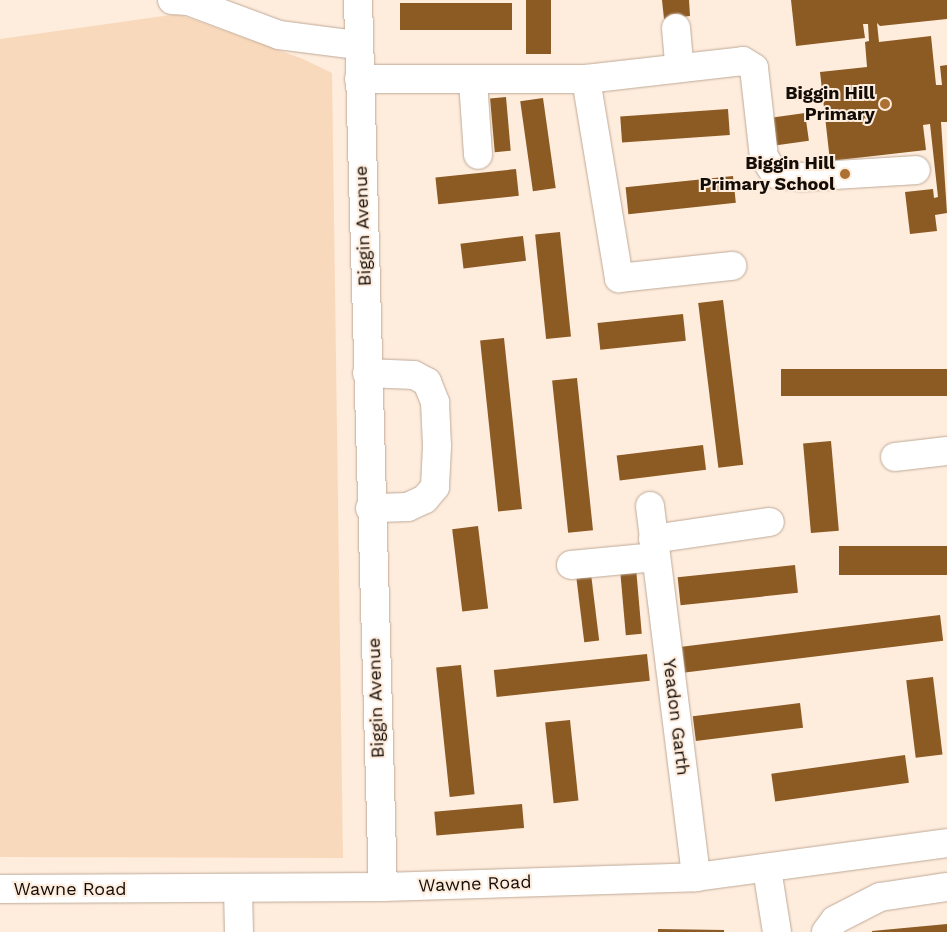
<!DOCTYPE html>
<html>
<head>
<meta charset="utf-8">
<style>
	body { margin:0 }
	#map { position:relative; width:947px; height:932px; overflow:hidden; background:#feecdd; font-family:"Work Sans",sans-serif }
	div>[style] { position:absolute }
	[style*='--x'] { left:calc(var(--x)*1px); top:calc(var(--y)*1px); width:calc(var(--w)*1px); rotate:calc(var(--a)*1deg) }
	.green>* { inset:0; background:#f9d9bc }
	.building>* { inset:0; background:#8c5a23; transform-origin:0 0 }
	.roads { filter:drop-shadow(0 0 1px #bfaa97) drop-shadow(0 0 1px #bfaa97) }
	.minor>* { height:28px; margin:-14px; padding:0 14px; transform-origin:14px; border-radius:14px; background:#fff }
	.dots>* { width:14px; height:14px; translate:-50% -50%; box-sizing:border-box; border:2px solid #feecdd; border-radius:50% }
	span { translate:-50% -50%; white-space:nowrap; text-align:center; line-height:1.15; -webkit-text-stroke:4px #feecdd; paint-order:stroke }
	.poi-label { font-size:18px; color:#140d07; font-weight:700 }
	.right { translate:-100% -50%; text-align:right }
	.street-label { font-size:18px; color:#140d07 }
</style>
</head>
<body>
<div id="map">
	<div class="green">
		<div style="clip-path:polygon(178px 14px,303px 59px,332px 73px,343px 858px,0 857px,0 39px)"></div>
	</div>
	<div class="building">
		<div style="left:526px;top:0;width:25px;height:54px"></div>
		<div style="clip-path:polygon(662px 0,689px 0,690px 16px,664px 19px)"></div>
		<div style="clip-path:polygon(791px 0,947px 0,947px 19px,880px 26px,877px 23px,879px 42px,931px 36px,936px 85px,942px 85px,940px 66px,947px 65px,947px 122px,941px 122px,947px 213px,935px 215px,937px 231px,910px 234px,905px 192px,933px 189px,934px 198px,938px 197px,930px 124px,923px 125px,926px 150px,830px 161px,820px 72px,867px 67px,865px 42px,869px 41px,868px 24px,863px 24px,865px 38px,796px 46px)"></div>
		<div style="left:512px;top:3px;width:27px;height:112px;rotate:90deg"></div>
		<div style="left:506px;top:97px;width:54px;height:16px;rotate:85deg"></div>
		<div style="left:543px;top:98px;width:91px;height:23px;rotate:82deg"></div>
		<div style="left:728px;top:109px;width:26px;height:108px;rotate:86deg"></div>
		<div style="left:805px;top:113px;width:28px;height:38px;rotate:82deg"></div>
		<div style="left:516px;top:169px;width:27px;height:81px;rotate:84deg"></div>
		<div style="left:733px;top:176px;width:27px;height:108px;rotate:84deg"></div>
		<div style="left:560px;top:232px;width:105px;height:25px;rotate:84deg"></div>
		<div style="left:523px;top:236px;width:25px;height:63px;rotate:83deg"></div>
		<div style="left:723px;top:300px;width:166px;height:25px;rotate:83deg"></div>
		<div style="left:683px;top:314px;width:27px;height:86px;rotate:84deg"></div>
		<div style="left:504px;top:338px;width:172px;height:24px;rotate:84deg"></div>
		<div style="left:947px;top:369px;width:27px;height:166px;rotate:90deg"></div>
		<div style="left:577px;top:378px;width:153px;height:25px;rotate:84deg"></div>
		<div style="left:831px;top:441px;width:90px;height:28px;rotate:85deg"></div>
		<div style="left:703px;top:445px;width:25px;height:87px;rotate:83deg"></div>
		<div style="left:478px;top:526px;width:83px;height:26px;rotate:83deg"></div>
		<div style="left:947px;top:546px;width:29px;height:108px;rotate:90deg"></div>
		<div style="left:795px;top:565px;width:28px;height:118px;rotate:84deg"></div>
		<div style="left:636px;top:568px;width:66px;height:16px;rotate:85deg"></div>
		<div style="left:591px;top:574px;width:67px;height:15px;rotate:83deg"></div>
		<div style="left:940px;top:615px;width:26px;height:260px;rotate:83deg"></div>
		<div style="left:647px;top:654px;width:27px;height:154px;rotate:84deg"></div>
		<div style="left:461px;top:665px;width:130px;height:25px;rotate:84deg"></div>
		<div style="left:933px;top:677px;width:78px;height:27px;rotate:83deg"></div>
		<div style="left:800px;top:703px;width:25px;height:108px;rotate:83deg"></div>
		<div style="left:570px;top:720px;width:81px;height:25px;rotate:84deg"></div>
		<div style="left:905px;top:755px;width:28px;height:135px;rotate:82deg"></div>
		<div style="left:522px;top:804px;width:24px;height:88px;rotate:85deg"></div>
		<div style="clip-path:polygon(947px 924px,947px 932px,872px 932px,872px 931px)"></div>
		<div style="clip-path:polygon(658px 929px,724px 930px,724px 932px,658px 932px)"></div>
	</div>
	<div class="roads">
		<div class="minor">
			<div style="--x:172;--y:0;--w:16;--a:4"></div>
			<div style="--x:188;--y:1;--w:97;--a:20.5"></div>
			<div style="--x:279;--y:35;--w:79;--a:7.3"></div>
			<div style="--x:358;--y:0;--w:887;--a:88.39"></div>
			<div style="--x:676;--y:28;--w:38;--a:85"></div>
			<div style="--x:359;--y:79;--w:227;--a:0"></div>
			<div style="--x:586;--y:79;--w:158;--a:-6.5"></div>
			<div style="--x:743;--y:61;--w:13;--a:32"></div>
			<div style="--x:754;--y:68;--w:90;--a:83.6"></div>
			<div style="--x:764;--y:157;--w:20;--a:57"></div>
			<div style="--x:775;--y:174;--w:27;--a:6"></div>
			<div style="--x:802;--y:177;--w:114;--a:-3.5"></div>
			<div style="--x:586;--y:79;--w:202;--a:80.6"></div>
			<div style="--x:619;--y:278;--w:114;--a:-6.1"></div>
			<div style="--x:473;--y:81;--w:74;--a:86.1"></div>
			<div style="--x:367;--y:373;--w:47;--a:2.4"></div>
			<div style="--x:414;--y:375;--w:15;--a:28"></div>
			<div style="--x:427;--y:382;--w:22;--a:68"></div>
			<div style="--x:435;--y:402;--w:44;--a:87.4"></div>
			<div style="--x:437;--y:446;--w:41;--a:92.8"></div>
			<div style="--x:435;--y:487;--w:16;--a:130"></div>
			<div style="--x:425;--y:499;--w:19;--a:155"></div>
			<div style="--x:408;--y:507;--w:38;--a:178"></div>
			<div style="--x:895;--y:457;--w:52;--a:-6.6"></div>
			<div style="--x:650;--y:506;--w:374;--a:82.9"></div>
			<div style="--x:653;--y:539;--w:118;--a:-8.3"></div>
			<div style="--x:571;--y:565;--w:85;--a:-5.4"></div>
			<div style="--x:767;--y:869;--w:64;--a:81"></div>
			<div style="--x:0;--y:889;--w:383;--a:-0.3"></div>
			<div style="--x:383;--y:887;--w:313;--a:-1.8"></div>
			<div style="--x:696;--y:877;--w:253;--a:-7.7"></div>
			<div style="--x:238;--y:889;--w:43;--a:88.7"></div>
			<div style="--x:826;--y:932;--w:15;--a:-53"></div>
			<div style="--x:835;--y:920;--w:51;--a:-27.1"></div>
			<div style="--x:880;--y:897;--w:68;--a:-8.5"></div>
		</div>
	</div>
	<div class="dots">
		<div style="left:885px;top:104px;background:#ac7032"></div>
		<div style="left:845px;top:174px;background:#ac7032"></div>
	</div>
	<div class="poi-label">
		<span class="right" style="left:875px;top:104px">Biggin Hill<br>Primary</span>
		<span class="right" style="left:835px;top:174px">Biggin Hill<br>Primary School</span>
	</div>
	<div class="street-label">
		<span style="left:363px;top:226px;rotate:-92deg">Biggin Avenue</span>
		<span style="left:376px;top:698px;rotate:-92deg">Biggin Avenue</span>
		<span style="left:676px;top:717px;rotate:83deg">Yeadon Garth</span>
		<span style="left:475px;top:884px;rotate:-2deg">Wawne Road</span>
		<span style="left:70px;top:889px">Wawne Road</span>
	</div>
</div>
</body>
</html>
